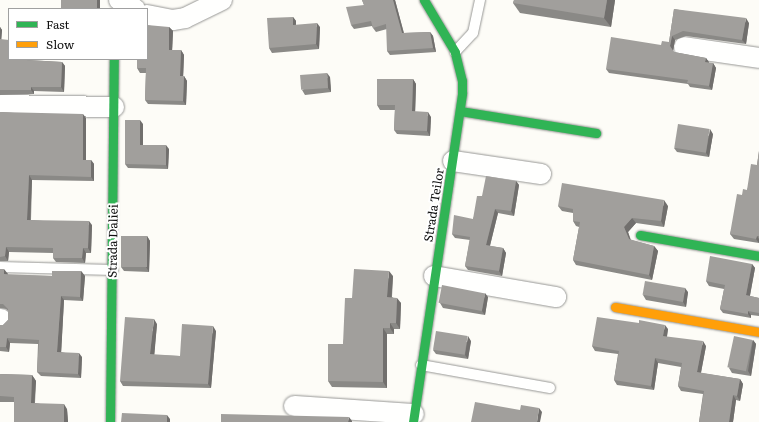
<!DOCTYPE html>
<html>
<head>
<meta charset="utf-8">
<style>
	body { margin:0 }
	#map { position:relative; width:759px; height:422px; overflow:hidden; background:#fdfcf7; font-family:Literata,serif }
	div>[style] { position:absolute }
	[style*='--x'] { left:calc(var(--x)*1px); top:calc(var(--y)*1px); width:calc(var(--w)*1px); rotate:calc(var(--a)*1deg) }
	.roads { filter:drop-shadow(0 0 1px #979795) drop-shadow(0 0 1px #979795) }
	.lane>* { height:10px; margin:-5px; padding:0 5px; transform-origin:5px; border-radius:5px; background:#fffffe }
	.street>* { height:20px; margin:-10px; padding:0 10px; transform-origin:10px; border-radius:10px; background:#fffffe }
	.fast>* { height:9px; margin:-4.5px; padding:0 4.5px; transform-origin:4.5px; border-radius:4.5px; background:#30b455 }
	.slow>* { height:9px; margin:-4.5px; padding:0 4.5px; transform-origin:4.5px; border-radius:4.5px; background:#ff9f0a }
	.wall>* { inset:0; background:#8a8986 }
	.shaded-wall>* { inset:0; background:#716f6d; transform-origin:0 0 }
	.building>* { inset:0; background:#a19f9c; transform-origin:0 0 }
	span { translate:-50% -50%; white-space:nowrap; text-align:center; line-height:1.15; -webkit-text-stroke:4px #fff; paint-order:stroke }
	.street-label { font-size:12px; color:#111 }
	.legend { position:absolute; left:8px; top:8px; width:140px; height:52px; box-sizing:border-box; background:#fff; border:1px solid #a0a0a0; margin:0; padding:5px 7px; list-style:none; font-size:12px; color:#111 }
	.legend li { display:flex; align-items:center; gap:8px; height:20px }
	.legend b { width:20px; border:1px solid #a0a0a0 }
</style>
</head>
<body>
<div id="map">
	<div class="roads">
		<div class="lane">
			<div style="--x:455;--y:52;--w:26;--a:-47"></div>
			<div style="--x:473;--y:33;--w:34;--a:-78"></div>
			<div style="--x:0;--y:267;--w:113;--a:1.5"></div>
			<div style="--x:421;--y:365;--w:131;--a:10.1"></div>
		</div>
		<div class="street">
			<div style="--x:119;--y:0;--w:18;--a:29"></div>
			<div style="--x:147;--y:15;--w:26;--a:11"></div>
			<div style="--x:173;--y:20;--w:12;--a:-9"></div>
			<div style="--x:185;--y:18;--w:41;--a:-25.9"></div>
			<div style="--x:684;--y:47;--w:76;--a:8.3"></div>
			<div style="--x:0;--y:105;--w:114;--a:1"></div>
			<div style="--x:453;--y:161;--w:89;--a:8.4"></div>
			<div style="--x:434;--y:276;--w:124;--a:9.8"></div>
			<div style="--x:0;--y:319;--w:1;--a:0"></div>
			<div style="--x:294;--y:406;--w:120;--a:3.8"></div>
		</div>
		<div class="fast">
			<div style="--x:460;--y:111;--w:138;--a:9.2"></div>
			<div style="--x:640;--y:235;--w:121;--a:10"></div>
			<div style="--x:110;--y:422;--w:363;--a:-89.4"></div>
			<div style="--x:413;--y:422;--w:333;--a:-81.5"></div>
			<div style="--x:462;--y:93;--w:12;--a:-90"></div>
			<div style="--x:462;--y:81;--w:30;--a:-104"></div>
			<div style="--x:455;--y:52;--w:61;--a:-120.8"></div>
		</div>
		<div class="slow">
			<div style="--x:615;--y:307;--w:146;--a:9.8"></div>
		</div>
	</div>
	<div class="wall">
		<div style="clip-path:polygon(362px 0,395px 0,404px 33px,430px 32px,433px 36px,436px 52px,390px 55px,387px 51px,387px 29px,376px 32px,373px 28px,372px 26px,354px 29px,351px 25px,364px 5px)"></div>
		<div style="clip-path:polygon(514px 0,615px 0,611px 27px,520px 13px,513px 3px)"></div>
		<div style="clip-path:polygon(674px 9px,749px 23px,746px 44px,686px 36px,675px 40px,673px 51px,674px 52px,706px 58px,709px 63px,713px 63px,716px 68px,712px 90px,690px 87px,688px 84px,609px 73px,606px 69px,669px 42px)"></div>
		<div style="clip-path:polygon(293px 17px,296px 21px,296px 25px,320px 27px,319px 49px,272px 53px,269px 48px)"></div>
		<div style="clip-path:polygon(0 27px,2px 30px,1px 40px,12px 59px,62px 62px,65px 66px,64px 92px,34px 91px,34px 94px,0 95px)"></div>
		<div style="clip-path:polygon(169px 27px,173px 31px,172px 50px,181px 50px,184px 55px,183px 76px,184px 76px,187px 81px,186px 105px,148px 104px,145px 100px,146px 73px,140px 73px,137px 68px)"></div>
		<div style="clip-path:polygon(330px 77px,331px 92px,305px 95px,302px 90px)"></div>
		<div style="clip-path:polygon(413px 79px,416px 84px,415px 112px,431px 117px,430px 136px,397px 134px,394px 130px,395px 110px,380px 110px,377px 105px)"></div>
		<div style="clip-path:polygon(0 112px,86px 118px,86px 160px,91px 160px,94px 164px,94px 181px,32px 180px,31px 220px,92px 225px,91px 253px,86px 253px,85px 263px,56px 262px,53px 258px,53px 253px,9px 252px,8px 261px,0 261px)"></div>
		<div style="clip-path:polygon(143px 124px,143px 145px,169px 149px,168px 169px,128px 168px,125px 164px)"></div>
		<div style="clip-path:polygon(713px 134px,709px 157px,677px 152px,674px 148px)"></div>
		<div style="clip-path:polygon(759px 151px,759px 243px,734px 239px,730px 234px,742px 195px,747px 190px,757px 165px)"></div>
		<div style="clip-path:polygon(516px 181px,519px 185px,514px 216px,498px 213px,490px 246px,503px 248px,506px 253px,502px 276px,468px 270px,465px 266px,470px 240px,455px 238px,452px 234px,473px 219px,482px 196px)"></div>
		<div style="clip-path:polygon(558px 206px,668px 206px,664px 227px,636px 223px,628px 232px,631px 240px,654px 246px,658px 251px,652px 280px,576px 265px,573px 260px,579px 227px,576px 226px,573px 221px,573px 213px,562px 211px)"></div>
		<div style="clip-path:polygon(147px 236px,150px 241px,149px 272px,124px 271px,121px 267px)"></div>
		<div style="clip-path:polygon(752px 264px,755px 268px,750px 296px,759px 298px,759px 316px,751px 315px,751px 318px,723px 313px,720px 309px,724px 289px,709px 286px,706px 281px)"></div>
		<div style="clip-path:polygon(0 269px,8px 274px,8px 275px,52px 276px,81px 271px,85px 276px,83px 301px,64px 300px,61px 352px,82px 357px,81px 378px,41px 376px,37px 372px,38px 344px,10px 343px,9px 352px,0 351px,0 325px,3px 325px,8px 320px,8px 311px,6px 309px,0 308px)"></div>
		<div style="clip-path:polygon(393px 276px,392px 297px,401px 303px,400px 329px,394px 329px,394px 334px,387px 334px,387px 388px,332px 387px,328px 381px,343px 344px,352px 298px)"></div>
		<div style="clip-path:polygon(688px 292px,686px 307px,646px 300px,643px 295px)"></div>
		<div style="clip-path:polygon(488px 297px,485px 315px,443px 308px,440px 303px)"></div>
		<div style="clip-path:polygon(157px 324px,154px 355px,180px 356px,216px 331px,211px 388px,123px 386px,120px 381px)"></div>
		<div style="clip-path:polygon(668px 329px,667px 337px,706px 346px,701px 373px,740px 379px,743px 384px,740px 401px,736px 400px,733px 422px,699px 422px,703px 394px,681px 391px,678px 386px,681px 367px,658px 363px,654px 390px,617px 385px,614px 380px,618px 354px,595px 351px,592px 346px)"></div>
		<div style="clip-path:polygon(753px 340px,756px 344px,751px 376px,732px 373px,729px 368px)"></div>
		<div style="clip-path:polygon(471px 341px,468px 359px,436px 354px,433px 350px)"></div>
		<div style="clip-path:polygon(0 374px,32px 375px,36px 381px,35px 403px,67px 409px,68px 422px,14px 422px,14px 402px,0 402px)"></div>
	</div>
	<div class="shaded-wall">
		<div style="left:97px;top:0;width:3px;height:9px"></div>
		<div style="clip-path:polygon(393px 0,395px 0,405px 38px,402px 33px)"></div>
		<div style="clip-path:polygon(607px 0,615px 0,611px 27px,604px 18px)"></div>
		<div style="clip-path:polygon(293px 17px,296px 21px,296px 30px,293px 25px)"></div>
		<div style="clip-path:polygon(746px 18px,749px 23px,746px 44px,742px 40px)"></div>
		<div style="clip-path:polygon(317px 23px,320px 27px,319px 49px,316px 44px)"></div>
		<div style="clip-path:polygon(0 27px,2px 30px,1px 44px,0 42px)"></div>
		<div style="clip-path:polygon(169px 27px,173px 31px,172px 54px,169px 50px)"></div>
		<div style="clip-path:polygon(430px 32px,433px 36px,436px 52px,433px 48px)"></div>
		<div style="clip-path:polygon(672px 36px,675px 40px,673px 51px,670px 46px)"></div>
		<div style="clip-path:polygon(181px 50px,184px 55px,183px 81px,180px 76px)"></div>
		<div style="clip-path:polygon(706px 58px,709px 62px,708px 67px,705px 62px)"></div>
		<div style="clip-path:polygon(62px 62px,65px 66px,64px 92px,61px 87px)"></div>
		<div style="clip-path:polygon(713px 63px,716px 68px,712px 90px,709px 86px)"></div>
		<div style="clip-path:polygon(327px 73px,330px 77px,331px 92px,328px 88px)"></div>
		<div style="clip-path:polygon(184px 76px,187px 81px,186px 105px,183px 101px)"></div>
		<div style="clip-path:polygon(413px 79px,416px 84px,415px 116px,412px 111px)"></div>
		<div style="clip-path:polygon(31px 87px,34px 91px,34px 94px,31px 90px)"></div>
		<div style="clip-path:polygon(428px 112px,431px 117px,430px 136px,427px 131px)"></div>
		<div style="clip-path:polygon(83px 114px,86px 118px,86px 164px,83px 160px)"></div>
		<div style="clip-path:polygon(140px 120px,143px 124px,143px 149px,140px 145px)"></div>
		<div style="clip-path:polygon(710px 129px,713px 134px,709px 157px,706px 153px)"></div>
		<div style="clip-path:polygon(166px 145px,169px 149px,168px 169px,166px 165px)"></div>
		<div style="clip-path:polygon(91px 160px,94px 164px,94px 181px,91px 177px)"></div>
		<div style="clip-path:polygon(29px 175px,32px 180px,30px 224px,27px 220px)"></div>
		<div style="clip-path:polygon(516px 181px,519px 185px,514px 216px,511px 211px)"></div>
		<div style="clip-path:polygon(664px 200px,668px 206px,664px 227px,661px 221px)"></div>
		<div style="clip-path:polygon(495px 209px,498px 213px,489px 249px,486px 245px)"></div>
		<div style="clip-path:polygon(632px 218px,636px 223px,628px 232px,632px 245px,629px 239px,624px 227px)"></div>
		<div style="clip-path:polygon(89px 221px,92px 225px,91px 253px,88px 248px)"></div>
		<div style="clip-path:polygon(147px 236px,150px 241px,149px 272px,146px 267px)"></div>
		<div style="clip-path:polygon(757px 236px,759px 239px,759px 243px,756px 239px)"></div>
		<div style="clip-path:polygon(654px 246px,658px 251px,652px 280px,649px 275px)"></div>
		<div style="clip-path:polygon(6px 247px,9px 252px,8px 261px,5px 256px)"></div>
		<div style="clip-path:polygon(83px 248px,86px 253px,85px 263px,82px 258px)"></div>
		<div style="clip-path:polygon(503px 248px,506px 253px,502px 276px,499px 271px)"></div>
		<div style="clip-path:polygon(752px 264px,755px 268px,749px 300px,746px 295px)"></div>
		<div style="clip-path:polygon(4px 269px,8px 274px,7px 279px,4px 274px)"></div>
		<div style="clip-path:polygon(81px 271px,85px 276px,83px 301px,80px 297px)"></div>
		<div style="clip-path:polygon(389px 271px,393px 276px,391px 303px,387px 297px)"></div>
		<div style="clip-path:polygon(685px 288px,688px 292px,686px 307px,683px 302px)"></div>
		<div style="clip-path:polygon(485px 293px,488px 297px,485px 315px,482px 311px)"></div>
		<div style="clip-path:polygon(61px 296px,64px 300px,61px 356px,57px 352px)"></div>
		<div style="clip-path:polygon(397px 298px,401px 303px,400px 329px,396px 323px)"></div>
		<div style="clip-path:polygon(748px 311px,751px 315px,751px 318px,748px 314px)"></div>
		<div style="clip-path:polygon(154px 319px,157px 324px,154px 359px,150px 354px)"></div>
		<div style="clip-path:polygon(390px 323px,394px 329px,394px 334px,390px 328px)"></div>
		<div style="clip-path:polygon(665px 325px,668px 329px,666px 341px,663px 336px)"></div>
		<div style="clip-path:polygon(213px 326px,216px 331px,211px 388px,208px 384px)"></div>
		<div style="clip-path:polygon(383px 328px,387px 334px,387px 388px,383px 382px)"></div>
		<div style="clip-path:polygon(468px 336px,471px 341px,468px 359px,465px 355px)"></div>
		<div style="clip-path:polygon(7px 338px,10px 343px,9px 352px,6px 347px)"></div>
		<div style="clip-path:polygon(753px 340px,756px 344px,751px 376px,748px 371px)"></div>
		<div style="clip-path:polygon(703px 341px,706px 346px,700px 377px,697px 372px)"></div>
		<div style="clip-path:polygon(79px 353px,82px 357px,81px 378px,78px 374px)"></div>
		<div style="clip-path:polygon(655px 358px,658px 363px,654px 390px,651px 386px)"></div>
		<div style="clip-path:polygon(32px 375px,36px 381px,34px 409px,31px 403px)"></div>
		<div style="clip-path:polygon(740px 379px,743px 384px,740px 401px,737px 396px)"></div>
		<div style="clip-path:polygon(733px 395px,736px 400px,733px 422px,729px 422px)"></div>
		<div style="clip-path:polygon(64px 404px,67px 409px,68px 422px,64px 422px)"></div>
		<div style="clip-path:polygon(539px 408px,542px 412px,540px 422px,537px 422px)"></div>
		<div style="clip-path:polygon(167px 415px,170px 419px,170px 422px,167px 422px)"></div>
		<div style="clip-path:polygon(349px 417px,352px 421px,352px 422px,348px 422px)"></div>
	</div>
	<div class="building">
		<div style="left:61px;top:0;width:36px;height:9px"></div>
		<div style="clip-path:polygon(362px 0,393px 0,402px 33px,430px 32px,433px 48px,387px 51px,386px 24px,373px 28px,371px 21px,351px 25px,346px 7px,364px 5px)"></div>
		<div style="clip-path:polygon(514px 0,607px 0,604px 18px,513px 3px)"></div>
		<div style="clip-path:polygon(674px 9px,746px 18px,742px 40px,683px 31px,672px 36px,670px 46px,674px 52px,706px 58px,705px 62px,713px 63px,709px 86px,687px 83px,688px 80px,606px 69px,611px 37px,661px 45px,662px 41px,669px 42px)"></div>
		<div style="clip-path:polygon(293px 17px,293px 25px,317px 23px,316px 44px,269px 48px,267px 18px)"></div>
		<div style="clip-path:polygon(147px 25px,169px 27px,169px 50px,181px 50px,180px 76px,184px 76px,183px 101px,145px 100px,146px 68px,137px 68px,137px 59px,147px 59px)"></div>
		<div style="clip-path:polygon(0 39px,9px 40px,8px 59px,62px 62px,61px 87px,31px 87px,31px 90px,0 90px)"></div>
		<div style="left:327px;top:73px;width:15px;height:27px;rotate:86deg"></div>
		<div style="clip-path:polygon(377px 79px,413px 79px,412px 111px,428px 112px,427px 131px,394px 130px,395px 105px,377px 105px)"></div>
		<div style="clip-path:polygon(0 112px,83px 114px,83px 160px,91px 160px,91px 177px,29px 175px,27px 220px,89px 221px,88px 248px,83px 248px,82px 258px,53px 258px,53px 248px,6px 247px,5px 256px,0 257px)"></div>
		<div style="clip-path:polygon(125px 120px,140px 120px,140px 145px,166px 145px,166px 165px,125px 164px)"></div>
		<div style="left:678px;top:124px;width:32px;height:24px;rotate:9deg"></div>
		<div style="clip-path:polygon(759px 151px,759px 236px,757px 236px,756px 239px,730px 234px,737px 194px,742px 195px,743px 189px,747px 190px,751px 164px,757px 165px)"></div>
		<div style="clip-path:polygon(486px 176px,516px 181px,511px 211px,495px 209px,486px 245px,503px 248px,499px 271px,465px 266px,470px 237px,452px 234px,454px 215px,473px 219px,477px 196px,482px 196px)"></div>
		<div style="clip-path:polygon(562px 183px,664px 200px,661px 221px,632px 218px,624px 227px,629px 239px,654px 246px,649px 275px,573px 260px,580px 222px,573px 221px,573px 209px,558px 206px)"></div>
		<div style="left:121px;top:236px;width:26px;height:31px"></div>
		<div style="clip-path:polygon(710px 256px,752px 264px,746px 295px,759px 298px,759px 313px,748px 311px,748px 314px,720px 309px,725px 285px,706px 281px)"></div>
		<div style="clip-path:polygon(0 269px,4px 269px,4px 274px,52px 276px,52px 271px,81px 271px,80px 297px,61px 296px,57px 352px,79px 353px,78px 374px,37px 372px,39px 340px,7px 338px,6px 347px,0 347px,0 325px,3px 325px,8px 320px,8px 309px,3px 304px,0 304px)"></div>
		<div style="clip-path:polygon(354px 269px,389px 271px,387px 297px,397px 298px,396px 323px,390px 323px,390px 328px,383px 328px,383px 382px,328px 381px,328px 344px,343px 344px,345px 298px,352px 298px)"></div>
		<div style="left:645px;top:281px;width:41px;height:14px;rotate:10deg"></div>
		<div style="left:442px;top:285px;width:44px;height:18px;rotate:11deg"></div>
		<div style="clip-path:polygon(125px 317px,154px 319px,150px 354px,180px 356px,182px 324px,213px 326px,208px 384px,120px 381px)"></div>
		<div style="clip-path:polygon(597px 317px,639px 323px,639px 320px,665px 325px,663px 336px,703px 341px,697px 372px,740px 379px,737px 396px,733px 395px,729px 422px,699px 422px,704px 391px,678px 386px,682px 363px,655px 358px,651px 386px,614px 380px,619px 351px,592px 346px)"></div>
		<div style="left:436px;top:331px;width:32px;height:19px;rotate:9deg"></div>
		<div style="left:734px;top:336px;width:19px;height:32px;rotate:12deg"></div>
		<div style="clip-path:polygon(0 374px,32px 375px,31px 403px,64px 404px,64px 422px,14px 422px,14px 397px,0 396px)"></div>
		<div style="clip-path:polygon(475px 402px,520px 410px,521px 405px,539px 408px,537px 422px,471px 422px)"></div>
		<div style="clip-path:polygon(122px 413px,167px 415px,167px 422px,121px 422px)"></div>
		<div style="clip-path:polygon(221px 414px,349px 417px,348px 422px,221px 422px)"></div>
	</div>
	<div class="street-label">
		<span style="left:434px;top:205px;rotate:-81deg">Strada Teilor</span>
		<span style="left:113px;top:241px;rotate:-89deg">Strada Daliei</span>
	</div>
	<ul class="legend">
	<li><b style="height:5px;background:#30b455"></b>Fast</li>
	<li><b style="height:5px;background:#ff9f0a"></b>Slow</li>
	</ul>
</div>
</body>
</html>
